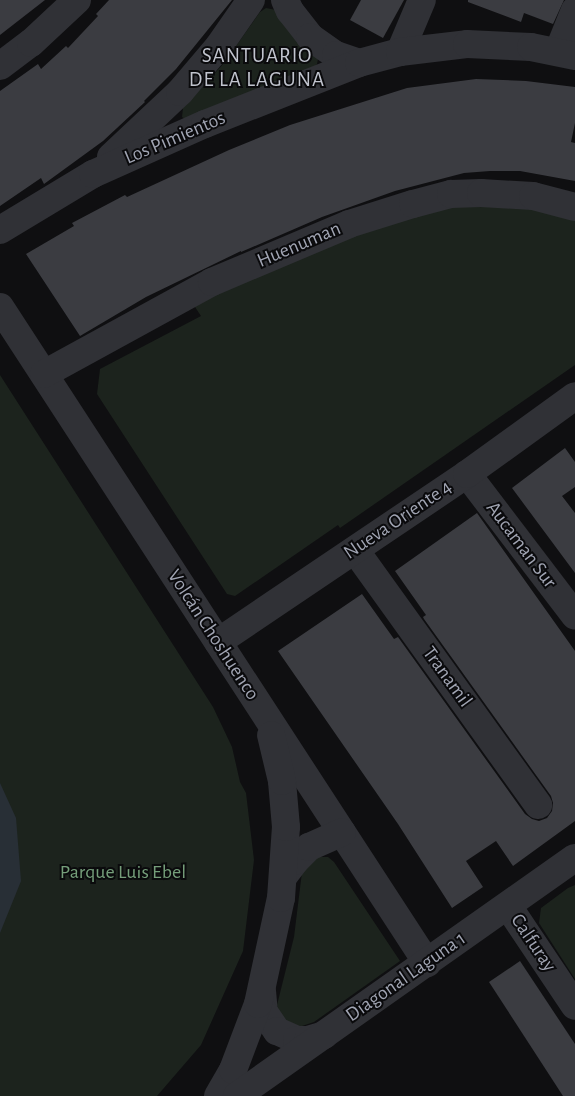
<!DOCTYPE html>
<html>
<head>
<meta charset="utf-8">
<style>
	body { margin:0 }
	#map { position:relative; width:575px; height:1096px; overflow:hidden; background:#0f0f11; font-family:"Alegreya Sans",sans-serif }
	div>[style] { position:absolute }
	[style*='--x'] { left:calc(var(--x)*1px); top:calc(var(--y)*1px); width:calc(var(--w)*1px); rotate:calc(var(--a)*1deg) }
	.green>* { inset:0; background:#1c231d }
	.water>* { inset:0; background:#282f36 }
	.building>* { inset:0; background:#3b3c41 }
	.minor>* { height:28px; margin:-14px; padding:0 14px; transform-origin:14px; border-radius:14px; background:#303136 }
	span { translate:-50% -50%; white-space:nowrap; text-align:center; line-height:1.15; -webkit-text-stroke:4px #0a0a0c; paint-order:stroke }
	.street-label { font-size:20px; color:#a0a4b2 }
	.park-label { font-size:20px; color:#759e7a }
	.neighbourhood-label { font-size:21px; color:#c1c4ce; letter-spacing:1px }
</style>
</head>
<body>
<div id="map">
	<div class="green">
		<div style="clip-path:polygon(266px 8px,276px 10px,318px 59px,317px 64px,312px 70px,185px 119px,182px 117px,183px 108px,224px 63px,260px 12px)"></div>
		<div style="clip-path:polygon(490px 202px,575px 216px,575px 365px,340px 528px,338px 525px,235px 596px,227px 594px,97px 394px,100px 369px,201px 316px,193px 304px,234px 283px,414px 213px)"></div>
		<div style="clip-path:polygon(0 375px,213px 707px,232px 747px,240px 782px,246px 793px,254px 860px,243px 951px,201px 1045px,157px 1096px,0 1096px)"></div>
		<div style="clip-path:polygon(318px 857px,328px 857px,334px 862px,400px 961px,314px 1022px,299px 1027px,291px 1026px,280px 1016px,277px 1005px,294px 937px,302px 872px)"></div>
		<div style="clip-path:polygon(575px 885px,575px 979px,539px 923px,541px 908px,568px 888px)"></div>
	</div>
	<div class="water">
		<div style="clip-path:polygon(0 783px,16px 818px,21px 881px,0 933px)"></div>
	</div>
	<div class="building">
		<div style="clip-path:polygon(0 0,45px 0,0 35px)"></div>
		<div style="clip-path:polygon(109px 0,232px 0,176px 69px,144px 101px,145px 102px,103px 141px,44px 184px,41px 178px,0 206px,0 91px,38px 64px,41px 69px,66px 46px,68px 48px,98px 16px,96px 14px)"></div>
		<div style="clip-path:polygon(361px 0,404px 0,383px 38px,350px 20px)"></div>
		<div style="clip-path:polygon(468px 0,564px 0,553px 24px,524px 13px,521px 22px,468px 2px)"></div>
		<div style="clip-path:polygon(476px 79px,526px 81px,575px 87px,575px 123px,571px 142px,575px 143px,575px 181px,520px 171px,490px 171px,464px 173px,395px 191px,322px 217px,241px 252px,241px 251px,146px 297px,80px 336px,26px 254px,74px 226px,72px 223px,125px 195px,127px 197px,229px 150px,290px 125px,407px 88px)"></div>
		<div style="clip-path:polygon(565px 448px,575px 462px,575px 487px,562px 496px,575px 513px,575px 573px,512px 488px)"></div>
		<div style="clip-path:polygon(477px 513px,575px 651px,575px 821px,513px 866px,496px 841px,466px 861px,483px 887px,452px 908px,398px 824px,278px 651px,362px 594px,394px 639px,398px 637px,525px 814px,532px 819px,539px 821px,547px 818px,552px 811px,553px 803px,551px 796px,424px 619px,423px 617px,426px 615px,395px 571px)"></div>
		<div style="clip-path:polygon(520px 961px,575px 1044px,575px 1096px,563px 1096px,489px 982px)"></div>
	</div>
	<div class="minor">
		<div style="--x:285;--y:0;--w:12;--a:66"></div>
		<div style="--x:290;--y:11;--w:33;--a:52"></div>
		<div style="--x:310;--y:37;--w:32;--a:35"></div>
		<div style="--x:336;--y:55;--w:24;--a:19"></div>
		<div style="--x:400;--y:52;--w:56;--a:-67.1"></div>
		<div style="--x:558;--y:52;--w:45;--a:-68"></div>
		<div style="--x:0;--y:66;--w:39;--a:-37"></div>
		<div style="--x:31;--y:43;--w:63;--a:-43.1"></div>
		<div style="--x:111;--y:157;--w:95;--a:-43.3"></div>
		<div style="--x:180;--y:92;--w:60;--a:-49.7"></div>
		<div style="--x:219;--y:46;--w:56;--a:-55.2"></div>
		<div style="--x:0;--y:230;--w:109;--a:-31.1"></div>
		<div style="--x:93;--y:174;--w:123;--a:-24.1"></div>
		<div style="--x:205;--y:124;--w:166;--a:-21.6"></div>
		<div style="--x:359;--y:63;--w:42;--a:-15"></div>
		<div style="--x:400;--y:52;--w:67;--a:-6.8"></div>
		<div style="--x:467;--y:44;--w:64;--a:2.7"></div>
		<div style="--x:531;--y:47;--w:45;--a:11.6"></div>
		<div style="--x:0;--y:307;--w:783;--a:56.94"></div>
		<div style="--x:44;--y:374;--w:192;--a:-28.7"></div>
		<div style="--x:212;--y:282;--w:149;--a:-22.9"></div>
		<div style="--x:349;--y:224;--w:67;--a:-17.4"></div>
		<div style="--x:413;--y:204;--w:39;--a:-15"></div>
		<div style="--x:451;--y:194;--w:30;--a:-2"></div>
		<div style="--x:481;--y:193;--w:52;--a:3.3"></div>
		<div style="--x:533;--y:196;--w:43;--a:14.7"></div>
		<div style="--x:467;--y:474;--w:178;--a:52.7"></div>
		<div style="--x:355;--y:550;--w:314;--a:54.3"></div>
		<div style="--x:218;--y:642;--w:300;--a:-34"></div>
		<div style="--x:467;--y:474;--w:133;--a:-35.8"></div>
		<div style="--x:283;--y:877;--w:20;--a:-53"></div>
		<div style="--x:295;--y:861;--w:20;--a:-45"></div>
		<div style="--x:309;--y:847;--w:36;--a:-24"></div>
		<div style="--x:508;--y:906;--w:120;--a:56.2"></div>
		<div style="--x:262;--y:991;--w:21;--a:85"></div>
		<div style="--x:264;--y:1012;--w:23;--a:56"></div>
		<div style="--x:277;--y:1031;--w:22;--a:24"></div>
		<div style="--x:297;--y:1040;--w:11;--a:0"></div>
		<div style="--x:308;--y:1040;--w:17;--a:-17"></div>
		<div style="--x:218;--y:1096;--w:30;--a:-60"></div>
		<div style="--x:233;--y:1070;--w:71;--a:-69.3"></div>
		<div style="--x:258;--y:1004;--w:108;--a:-77.8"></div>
		<div style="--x:281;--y:898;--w:71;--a:-86"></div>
		<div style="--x:286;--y:827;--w:46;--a:-95"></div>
		<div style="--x:282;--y:781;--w:47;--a:-103.4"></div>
		<div style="--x:237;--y:1096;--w:413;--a:-35.2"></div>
	</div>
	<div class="street-label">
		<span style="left:175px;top:138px;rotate:-23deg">Los Pimientos</span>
		<span style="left:299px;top:245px;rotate:-23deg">Huenuman</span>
		<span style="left:398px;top:520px;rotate:-34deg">Nueva Oriente 4</span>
		<span style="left:521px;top:545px;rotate:53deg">Aucaman Sur</span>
		<span style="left:213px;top:635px;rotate:57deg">Volcán Choshuenco</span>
		<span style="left:447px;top:677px;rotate:54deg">Tranamil</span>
		<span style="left:533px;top:943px;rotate:56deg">Calfuray</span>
		<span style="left:406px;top:977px;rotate:-35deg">Diagonal Laguna 1</span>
	</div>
	<div class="park-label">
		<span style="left:123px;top:872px">Parque Luis Ebel</span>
	</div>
	<div class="neighbourhood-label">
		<span style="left:257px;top:68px">SANTUARIO<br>DE LA LAGUNA</span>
	</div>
</div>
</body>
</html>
